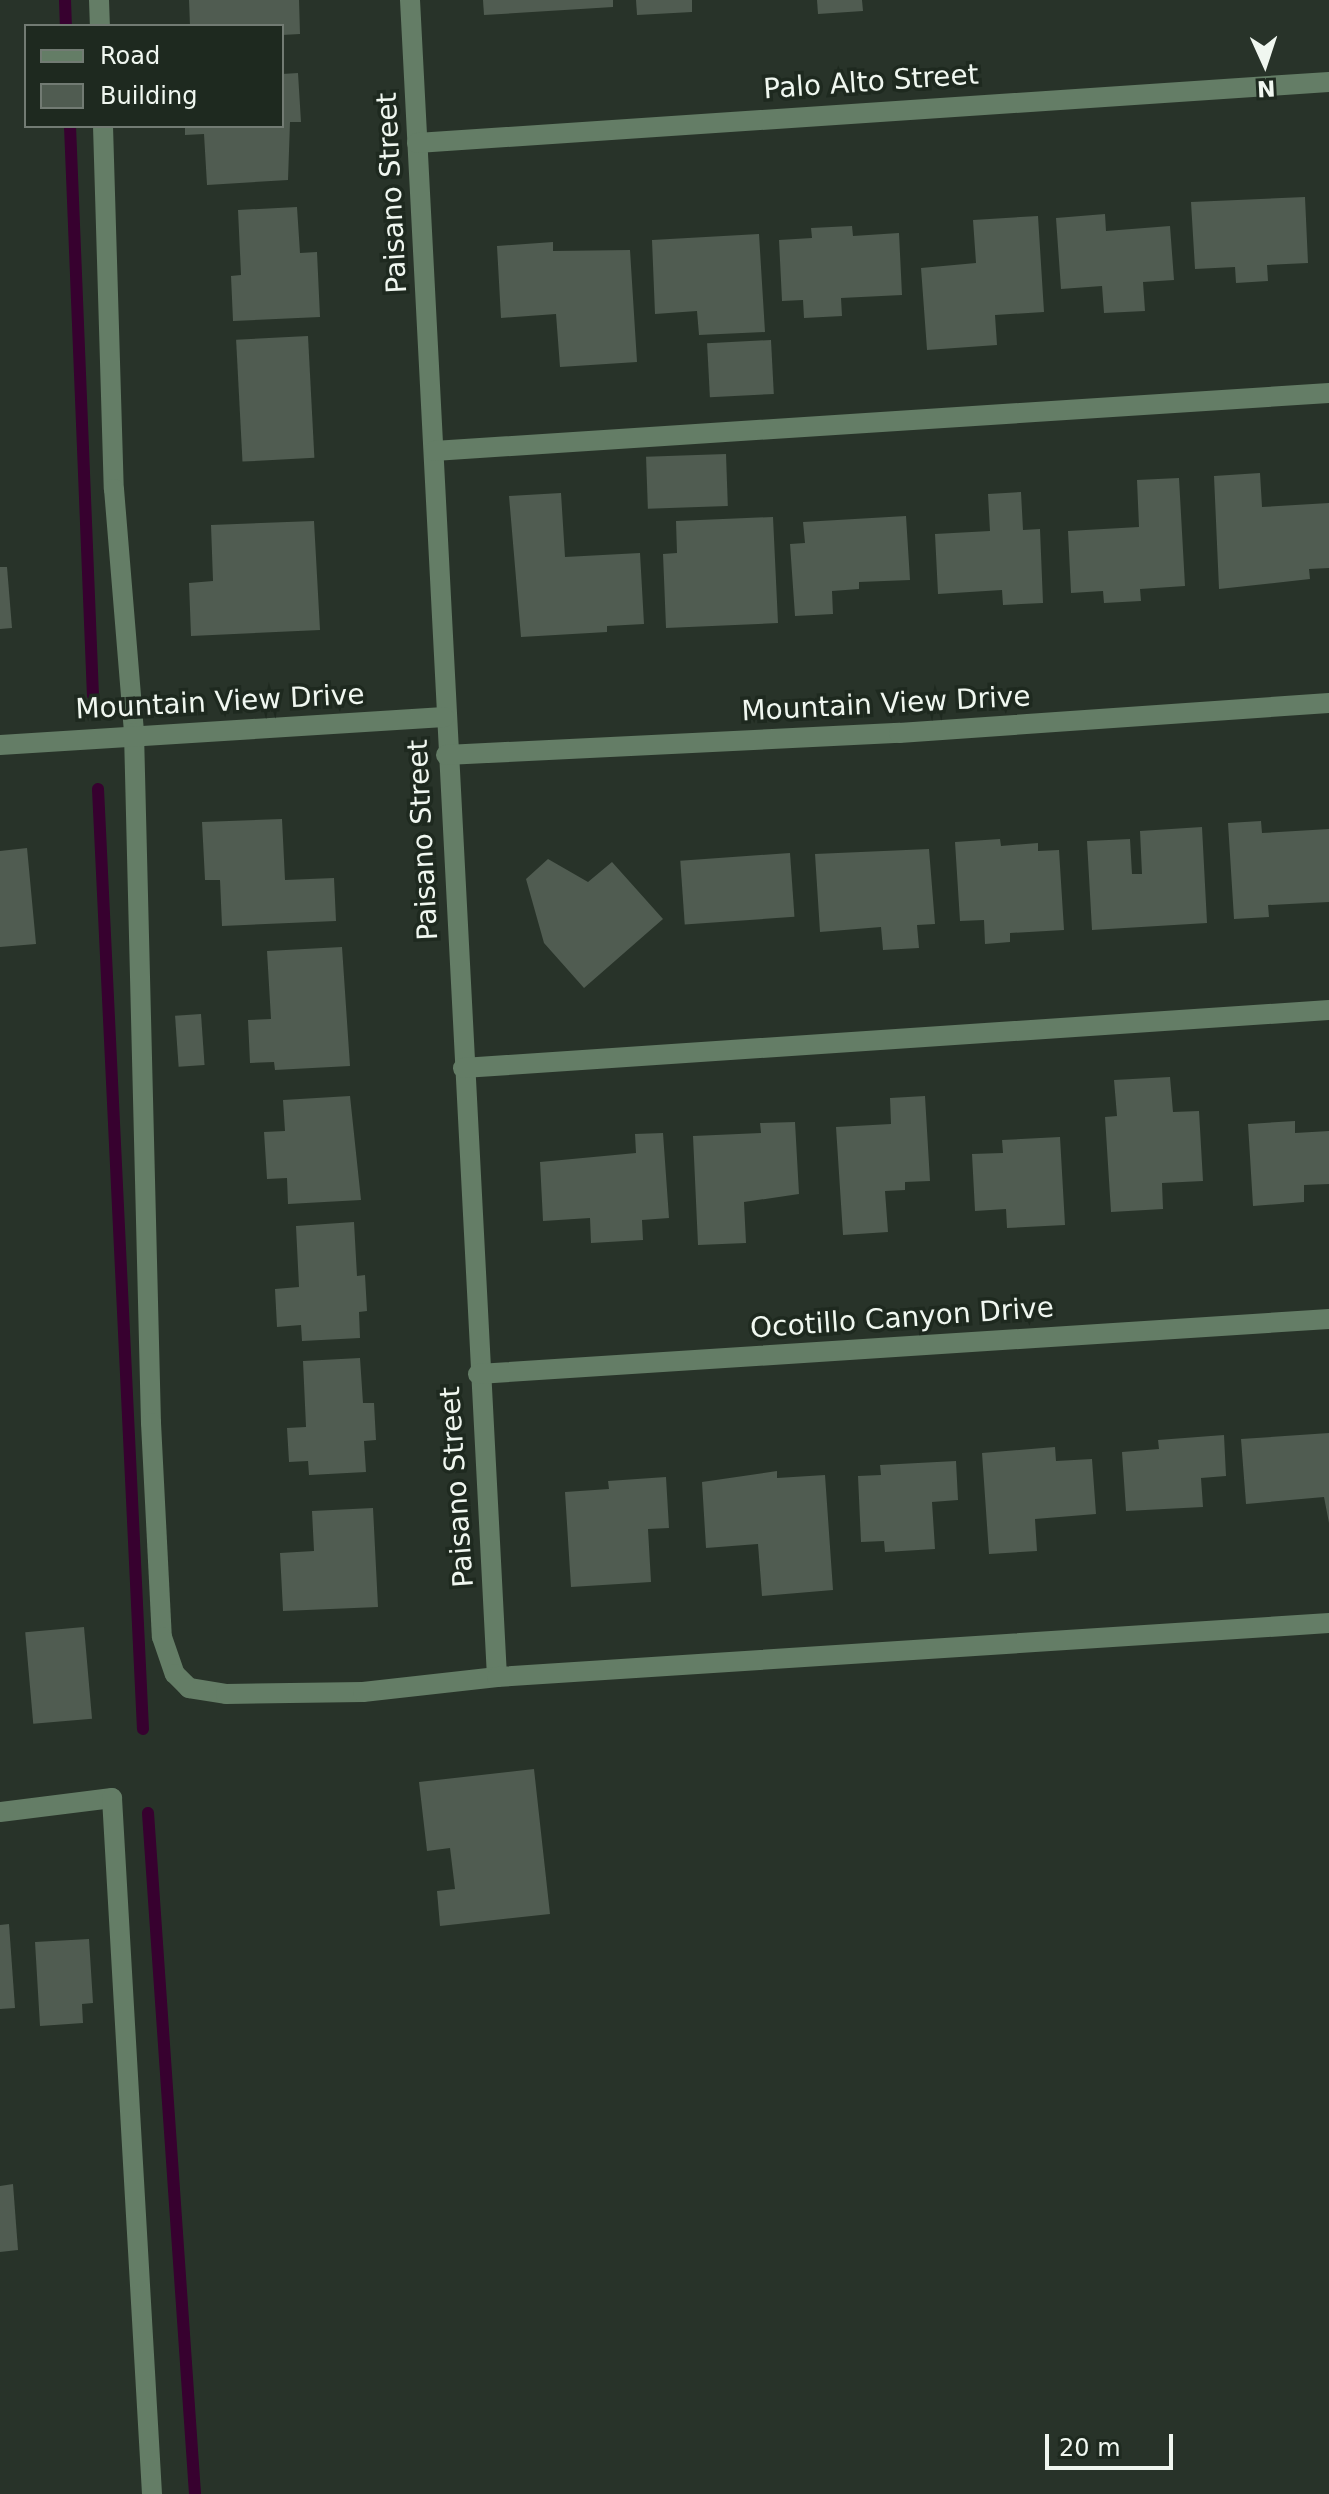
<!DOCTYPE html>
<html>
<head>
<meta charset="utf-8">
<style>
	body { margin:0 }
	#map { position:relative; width:1329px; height:2494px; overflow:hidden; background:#283329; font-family:"DejaVu Sans",sans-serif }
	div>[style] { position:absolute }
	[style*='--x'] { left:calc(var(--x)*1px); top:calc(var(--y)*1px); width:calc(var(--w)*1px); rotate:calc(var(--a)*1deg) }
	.stream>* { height:12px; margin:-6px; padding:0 6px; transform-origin:6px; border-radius:6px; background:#37012f }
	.building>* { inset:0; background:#505c51; transform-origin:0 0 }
	.minor>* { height:20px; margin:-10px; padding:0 10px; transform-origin:10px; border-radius:10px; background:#647d66 }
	span { translate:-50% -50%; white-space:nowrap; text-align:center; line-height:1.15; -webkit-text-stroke:7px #1e291f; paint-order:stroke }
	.street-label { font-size:28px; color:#f0f7f0 }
	.legend { position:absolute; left:24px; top:24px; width:260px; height:104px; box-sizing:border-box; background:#1e291f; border:2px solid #727b73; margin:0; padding:10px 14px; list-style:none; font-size:24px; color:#f0f7f0 }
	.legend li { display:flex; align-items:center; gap:16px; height:40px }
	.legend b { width:40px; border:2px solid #727b73 }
	.north { position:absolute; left:1225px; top:24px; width:80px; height:80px; -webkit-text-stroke:6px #1e291f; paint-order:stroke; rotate:177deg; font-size:22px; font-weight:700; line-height:32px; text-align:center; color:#f0f7f0 }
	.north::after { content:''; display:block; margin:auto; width:28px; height:36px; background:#f0f7f0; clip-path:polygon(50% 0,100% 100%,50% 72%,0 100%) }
	.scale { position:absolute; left:1045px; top:2434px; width:128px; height:36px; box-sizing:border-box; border:4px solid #f0f7f0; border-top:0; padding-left:10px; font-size:24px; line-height:28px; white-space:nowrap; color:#f0f7f0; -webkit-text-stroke:6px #1e291f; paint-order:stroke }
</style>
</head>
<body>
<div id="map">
	<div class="stream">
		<div style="--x:65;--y:0;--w:26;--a:88"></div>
		<div style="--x:70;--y:126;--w:570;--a:87.69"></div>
		<div style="--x:98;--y:789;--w:941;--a:87.26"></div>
		<div style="--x:148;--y:1813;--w:683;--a:86.05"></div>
	</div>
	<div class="building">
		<div style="clip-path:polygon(189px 0,299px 0,300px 34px,282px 35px,282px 26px,190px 26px)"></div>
		<div style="clip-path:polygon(483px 0,613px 0,613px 7px,484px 15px)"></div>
		<div style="clip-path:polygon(636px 0,692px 0,692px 12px,637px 15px)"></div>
		<div style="clip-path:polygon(817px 0,862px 0,863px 11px,818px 14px)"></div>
		<div style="clip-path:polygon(298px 73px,301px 122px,290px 122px,288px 180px,207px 185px,204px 134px,185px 135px,185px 126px,282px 126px,282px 74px)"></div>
		<div style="clip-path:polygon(1305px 197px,1308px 263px,1267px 265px,1268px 281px,1236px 283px,1235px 267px,1195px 269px,1191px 202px)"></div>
		<div style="clip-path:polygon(297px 207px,300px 253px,317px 252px,320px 317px,233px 321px,231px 276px,241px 275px,238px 210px)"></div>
		<div style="clip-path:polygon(1105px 214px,1106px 231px,1170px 226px,1174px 280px,1143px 282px,1145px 311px,1104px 313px,1102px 286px,1061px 289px,1056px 218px)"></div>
		<div style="clip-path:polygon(1038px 216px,1044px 312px,995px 315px,997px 345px,927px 350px,921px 268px,976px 263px,973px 220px)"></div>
		<div style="clip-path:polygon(852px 226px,853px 236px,899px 233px,902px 295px,841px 298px,842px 316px,804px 318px,803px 300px,782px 301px,779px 240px,812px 238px,811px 228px)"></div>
		<div style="clip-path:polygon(759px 234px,765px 332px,699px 335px,697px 311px,655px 314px,652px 240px)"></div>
		<div style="clip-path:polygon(553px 242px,553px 251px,630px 250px,637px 362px,560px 367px,556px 314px,501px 318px,497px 246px)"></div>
		<div style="left:308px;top:336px;width:122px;height:72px;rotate:87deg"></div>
		<div style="left:771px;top:340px;width:54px;height:64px;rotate:87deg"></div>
		<div style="left:726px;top:454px;width:52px;height:80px;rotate:88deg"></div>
		<div style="clip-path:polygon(1260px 473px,1262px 507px,1329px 503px,1329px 568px,1309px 569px,1310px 579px,1219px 589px,1214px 476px)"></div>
		<div style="clip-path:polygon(1179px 478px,1185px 586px,1140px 589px,1141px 601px,1104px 603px,1103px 591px,1071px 593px,1068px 531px,1139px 527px,1137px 480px)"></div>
		<div style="clip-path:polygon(1021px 492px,1023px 530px,1040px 529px,1043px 603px,1003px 605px,1002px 590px,938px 594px,935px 534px,990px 531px,988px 494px)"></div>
		<div style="clip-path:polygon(561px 493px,565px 557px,640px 553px,644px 624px,607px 626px,607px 632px,521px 637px,509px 496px)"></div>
		<div style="clip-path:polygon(906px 516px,910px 580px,859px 582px,859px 589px,832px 591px,833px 614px,795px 616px,790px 544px,805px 543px,803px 522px)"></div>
		<div style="clip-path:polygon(773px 517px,778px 623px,666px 628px,663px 554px,677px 553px,676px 521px)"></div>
		<div style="clip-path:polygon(314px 521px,320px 630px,191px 636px,189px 583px,213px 581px,211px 525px)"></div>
		<div style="clip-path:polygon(0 567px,7px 567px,12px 628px,0 629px)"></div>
		<div style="clip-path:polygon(282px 819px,285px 880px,334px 878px,336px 921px,222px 926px,220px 880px,205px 880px,202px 822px)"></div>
		<div style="clip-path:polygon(1261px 821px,1262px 833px,1329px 829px,1329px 902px,1268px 905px,1269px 917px,1234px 919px,1228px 823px)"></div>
		<div style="clip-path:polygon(1202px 827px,1207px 923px,1092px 930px,1087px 841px,1130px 839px,1132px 874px,1142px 874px,1140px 831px)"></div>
		<div style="clip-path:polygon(1000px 839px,1001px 846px,1038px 843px,1038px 851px,1059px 850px,1064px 930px,1010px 933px,1010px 942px,985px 944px,984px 920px,960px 921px,955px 842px)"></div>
		<div style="clip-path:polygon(27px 848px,36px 944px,0 947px,0 851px)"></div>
		<div style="clip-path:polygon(929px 849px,935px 924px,917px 925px,919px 948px,883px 950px,881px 927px,820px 932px,815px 854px)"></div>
		<div style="left:790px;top:853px;width:64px;height:110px;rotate:86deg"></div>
		<div style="clip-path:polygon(548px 859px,588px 882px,612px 862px,663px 919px,584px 988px,544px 943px,526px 879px)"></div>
		<div style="clip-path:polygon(342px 947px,350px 1066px,275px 1070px,274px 1062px,250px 1063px,248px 1020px,271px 1019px,267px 951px)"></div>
		<div style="left:201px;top:1014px;width:51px;height:26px;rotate:86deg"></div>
		<div style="clip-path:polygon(1170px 1077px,1173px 1112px,1199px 1111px,1203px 1181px,1162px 1183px,1163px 1209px,1111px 1212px,1105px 1117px,1117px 1116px,1114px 1080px)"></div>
		<div style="clip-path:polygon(350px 1096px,361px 1200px,288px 1204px,287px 1178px,267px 1179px,264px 1132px,285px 1131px,283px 1100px)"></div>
		<div style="clip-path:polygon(925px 1096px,930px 1181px,905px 1182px,905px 1190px,885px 1191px,888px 1232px,843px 1235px,836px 1127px,891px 1124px,890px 1098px)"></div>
		<div style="clip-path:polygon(1295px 1121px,1295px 1133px,1329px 1131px,1329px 1184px,1304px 1185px,1304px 1202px,1253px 1206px,1248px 1124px)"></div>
		<div style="clip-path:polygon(795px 1122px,799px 1194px,744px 1202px,746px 1243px,698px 1245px,693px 1136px,761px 1133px,760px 1123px)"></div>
		<div style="clip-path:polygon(663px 1133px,669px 1218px,642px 1220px,643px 1240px,591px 1243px,590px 1218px,543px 1221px,540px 1162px,636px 1153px,635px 1134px)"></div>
		<div style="clip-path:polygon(1060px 1137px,1065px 1225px,1007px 1228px,1006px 1209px,975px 1211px,972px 1154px,1003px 1153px,1002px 1140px)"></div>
		<div style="clip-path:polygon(354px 1222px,357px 1276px,365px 1275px,367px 1311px,359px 1312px,360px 1338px,302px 1341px,301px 1325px,277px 1327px,275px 1289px,299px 1287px,296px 1226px)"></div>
		<div style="clip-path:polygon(360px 1358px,363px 1403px,374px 1403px,376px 1440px,364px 1441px,366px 1472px,309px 1475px,308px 1461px,289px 1462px,287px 1428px,306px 1427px,303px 1361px)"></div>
		<div style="clip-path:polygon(1329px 1433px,1329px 1523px,1324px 1497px,1246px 1504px,1241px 1439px)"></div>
		<div style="clip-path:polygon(1224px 1435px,1226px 1476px,1201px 1478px,1203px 1507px,1126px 1511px,1122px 1452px,1159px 1449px,1158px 1440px)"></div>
		<div style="clip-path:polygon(1055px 1447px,1056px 1461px,1092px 1459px,1096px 1514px,1035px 1519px,1037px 1551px,989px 1554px,982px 1453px)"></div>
		<div style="clip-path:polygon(956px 1461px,958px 1500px,932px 1502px,935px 1549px,885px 1552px,884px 1541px,861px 1542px,858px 1476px,881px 1475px,880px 1465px)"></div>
		<div style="clip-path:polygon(777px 1471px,777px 1478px,825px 1475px,833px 1590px,762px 1596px,758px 1544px,706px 1548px,702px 1482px)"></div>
		<div style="clip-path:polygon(666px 1477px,669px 1528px,648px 1529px,651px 1582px,571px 1587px,565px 1492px,609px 1489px,608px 1481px)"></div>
		<div style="clip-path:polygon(373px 1508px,378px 1607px,283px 1611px,280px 1553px,314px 1551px,312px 1511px)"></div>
		<div style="left:84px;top:1627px;width:92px;height:59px;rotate:85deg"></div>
		<div style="clip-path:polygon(534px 1769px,550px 1914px,440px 1926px,437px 1891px,455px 1889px,450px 1848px,427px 1851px,419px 1782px)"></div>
		<div style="clip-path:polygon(9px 1924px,15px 2008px,0 2009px,0 1925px)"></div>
		<div style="clip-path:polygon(89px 1939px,93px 2003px,82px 2004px,83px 2023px,40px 2026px,35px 1942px)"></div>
		<div style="clip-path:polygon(13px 2184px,18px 2250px,0 2252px,0 2186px)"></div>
	</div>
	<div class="minor">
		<div style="--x:99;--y:0;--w:26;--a:88"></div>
		<div style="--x:410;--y:0;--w:1679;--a:87.03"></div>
		<div style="--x:103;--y:126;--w:363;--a:88.3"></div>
		<div style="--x:114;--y:489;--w:245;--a:85.3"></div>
		<div style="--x:134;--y:733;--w:690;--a:88.59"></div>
		<div style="--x:151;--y:1423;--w:214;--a:87.1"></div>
		<div style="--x:162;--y:1637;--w:39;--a:71"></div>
		<div style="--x:175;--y:1674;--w:20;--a:45"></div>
		<div style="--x:189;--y:1688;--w:37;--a:9"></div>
		<div style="--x:226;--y:1694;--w:137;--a:-0.8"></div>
		<div style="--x:363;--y:1692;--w:135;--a:-6.4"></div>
		<div style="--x:497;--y:1677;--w:834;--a:-3.71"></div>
		<div style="--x:417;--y:143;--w:914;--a:-3.83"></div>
		<div style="--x:434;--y:451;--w:897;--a:-3.71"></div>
		<div style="--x:0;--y:745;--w:445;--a:-3.6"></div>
		<div style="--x:446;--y:755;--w:454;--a:-2.8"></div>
		<div style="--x:899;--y:733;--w:431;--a:-4"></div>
		<div style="--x:463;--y:1068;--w:868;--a:-3.83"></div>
		<div style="--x:478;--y:1374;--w:853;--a:-3.7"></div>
		<div style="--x:0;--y:1812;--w:113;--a:-7.1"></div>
		<div style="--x:112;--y:1798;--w:697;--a:86.71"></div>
	</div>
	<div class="street-label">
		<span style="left:871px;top:82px;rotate:-4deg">Palo Alto Street</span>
		<span style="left:392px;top:193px;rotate:-93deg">Paisano Street</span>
		<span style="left:220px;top:702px;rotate:-3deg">Mountain View Drive</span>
		<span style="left:886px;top:704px;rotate:-3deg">Mountain View Drive</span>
		<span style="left:423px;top:840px;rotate:-93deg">Paisano Street</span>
		<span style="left:902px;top:1318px;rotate:-4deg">Ocotillo Canyon Drive</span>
		<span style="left:457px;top:1487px;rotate:-94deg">Paisano Street</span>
	</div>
	<ul class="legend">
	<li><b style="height:10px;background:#647d66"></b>Road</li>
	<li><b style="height:22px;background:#505c51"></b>Building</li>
	</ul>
	<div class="north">N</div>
	<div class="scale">20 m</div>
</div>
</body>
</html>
